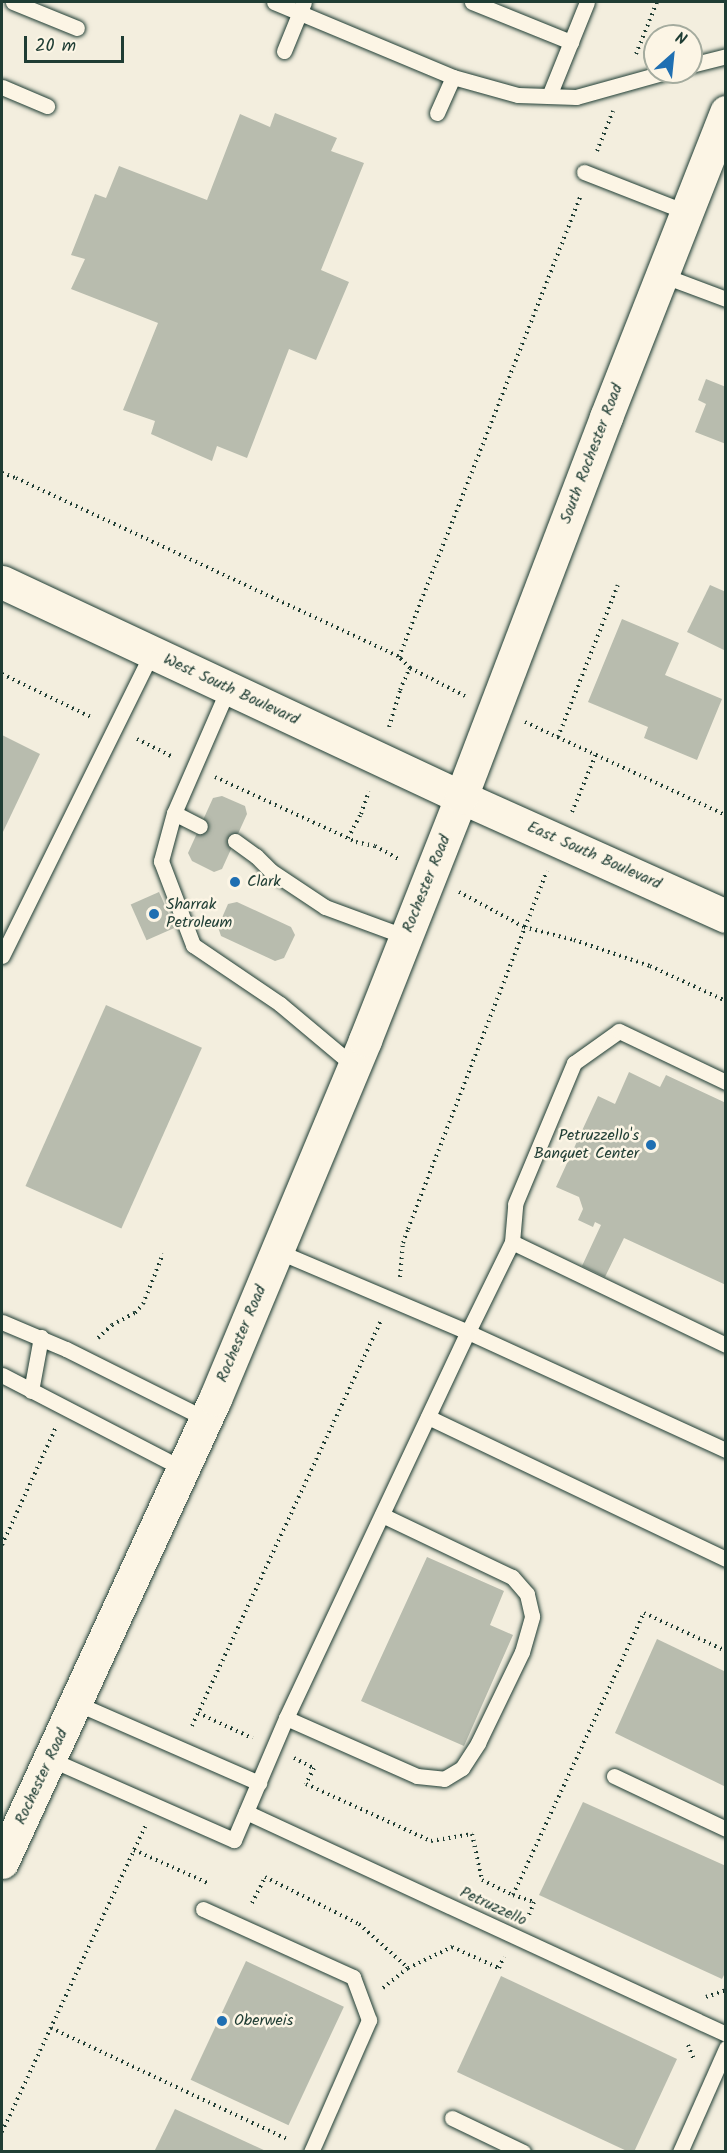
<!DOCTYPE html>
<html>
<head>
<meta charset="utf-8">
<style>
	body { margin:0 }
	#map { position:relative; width:727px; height:2153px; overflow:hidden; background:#f3eede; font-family:Kalam,sans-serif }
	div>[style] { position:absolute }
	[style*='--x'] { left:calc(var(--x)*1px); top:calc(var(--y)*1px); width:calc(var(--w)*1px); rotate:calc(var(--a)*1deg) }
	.building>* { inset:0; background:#b8bcae; transform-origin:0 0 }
	.path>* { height:4px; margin-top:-2px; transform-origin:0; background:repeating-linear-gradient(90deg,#1f3d34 0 1.5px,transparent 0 6px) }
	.roads { filter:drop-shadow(0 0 2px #1f3d34) drop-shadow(0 0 2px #1f3d34) }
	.service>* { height:15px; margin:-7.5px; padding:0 7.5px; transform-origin:7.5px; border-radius:7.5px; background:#fcf5e5 }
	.tertiary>* { height:33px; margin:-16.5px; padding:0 16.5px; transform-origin:16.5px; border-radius:16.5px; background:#fcf5e5 }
	.secondary>* { height:33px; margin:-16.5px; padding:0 16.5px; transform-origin:16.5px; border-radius:16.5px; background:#fcf5e5 }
	.primary>* { height:33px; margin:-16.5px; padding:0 16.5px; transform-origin:16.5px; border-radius:16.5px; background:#fcf5e5 }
	.dots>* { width:16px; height:16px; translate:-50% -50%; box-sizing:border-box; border:3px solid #fcf5e5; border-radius:50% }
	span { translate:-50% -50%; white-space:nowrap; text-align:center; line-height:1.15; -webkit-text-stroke:5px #fcf5e5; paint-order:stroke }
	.street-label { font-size:16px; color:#1f3d34 }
	.poi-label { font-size:16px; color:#1f3d34 }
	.left { translate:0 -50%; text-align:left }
	.right { translate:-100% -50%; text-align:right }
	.frame { position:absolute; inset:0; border:3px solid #1f3d34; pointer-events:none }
	.north { position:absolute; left:643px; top:24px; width:60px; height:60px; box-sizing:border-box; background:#fcf5e5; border:2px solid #a4ab9e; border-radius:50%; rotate:27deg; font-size:16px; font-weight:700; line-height:24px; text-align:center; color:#1f3d34 }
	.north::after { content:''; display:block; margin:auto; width:21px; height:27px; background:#1f6fb2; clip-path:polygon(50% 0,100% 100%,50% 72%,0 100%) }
	.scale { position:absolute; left:24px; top:36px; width:100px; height:27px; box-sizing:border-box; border:3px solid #1f3d34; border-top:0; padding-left:8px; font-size:18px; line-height:21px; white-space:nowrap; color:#1f3d34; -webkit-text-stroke:4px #fcf5e5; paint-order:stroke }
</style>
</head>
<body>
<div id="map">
	<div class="building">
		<div style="clip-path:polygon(275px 113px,337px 138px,331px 151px,364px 163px,321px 270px,349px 282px,316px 360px,289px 349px,247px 458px,217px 446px,212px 461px,151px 434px,155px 421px,123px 410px,158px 323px,71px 289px,85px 259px,71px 255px,95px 194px,106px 198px,119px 166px,207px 200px,240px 114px,270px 127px)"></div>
		<div style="clip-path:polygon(706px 379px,726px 387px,726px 444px,695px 432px,706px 404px,698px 400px)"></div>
		<div style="clip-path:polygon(710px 585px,726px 592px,726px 651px,687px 632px)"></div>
		<div style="clip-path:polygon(622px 619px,679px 643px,665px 675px,722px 699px,697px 760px,644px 738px,648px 727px,588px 702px)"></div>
		<div style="clip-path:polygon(2px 735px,40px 754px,2px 834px)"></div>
		<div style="clip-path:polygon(222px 796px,245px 806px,247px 814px,222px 869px,214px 872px,192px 861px,188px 853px,213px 798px)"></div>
		<div style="left:159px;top:892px;width:39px;height:31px;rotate:66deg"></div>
		<div style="clip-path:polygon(237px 902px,291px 927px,295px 935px,284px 958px,275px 961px,221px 936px,218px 927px,228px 904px)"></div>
		<div style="left:106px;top:1005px;width:105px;height:198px;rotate:24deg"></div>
		<div style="clip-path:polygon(629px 1072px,660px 1087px,666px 1075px,726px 1103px,726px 1285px,624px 1238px,605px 1277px,582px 1266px,601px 1225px,595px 1222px,593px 1227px,578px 1220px,583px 1209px,579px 1197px,556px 1187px,598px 1096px,615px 1104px)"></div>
		<div style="clip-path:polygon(427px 1557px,504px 1591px,490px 1625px,513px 1635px,464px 1746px,361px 1701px)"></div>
		<div style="clip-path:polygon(657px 1639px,726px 1672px,726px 1787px,615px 1733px)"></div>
		<div style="clip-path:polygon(583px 1802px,726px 1866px,726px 1971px,722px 1979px,539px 1895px)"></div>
		<div style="left:246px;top:1961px;width:108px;height:131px;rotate:25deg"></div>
		<div style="clip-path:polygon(501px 1976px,677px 2059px,634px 2152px,629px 2152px,457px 2072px)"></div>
		<div style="clip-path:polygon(175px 2109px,268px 2152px,154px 2152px)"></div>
	</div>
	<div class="path">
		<div style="--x:636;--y:54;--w:56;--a:-68"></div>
		<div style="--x:597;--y:151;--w:43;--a:-68.2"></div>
		<div style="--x:2;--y:473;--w:15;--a:20"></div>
		<div style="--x:16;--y:478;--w:423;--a:25"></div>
		<div style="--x:2;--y:674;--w:101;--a:25.8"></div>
		<div style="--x:465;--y:696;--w:62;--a:-153"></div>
		<div style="--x:410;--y:668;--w:16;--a:-135"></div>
		<div style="--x:399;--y:657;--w:497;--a:-68.5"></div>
		<div style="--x:525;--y:722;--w:221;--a:24.9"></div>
		<div style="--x:389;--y:727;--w:39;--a:-73"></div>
		<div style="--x:400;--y:690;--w:24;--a:-66"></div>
		<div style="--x:558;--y:737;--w:163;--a:-68.5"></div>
		<div style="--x:137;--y:739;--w:40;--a:26.6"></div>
		<div style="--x:215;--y:777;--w:155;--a:24.7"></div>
		<div style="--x:356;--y:842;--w:19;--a:12"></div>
		<div style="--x:375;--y:846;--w:29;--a:29"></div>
		<div style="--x:572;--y:812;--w:63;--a:-67.5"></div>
		<div style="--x:348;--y:838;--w:27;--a:-62"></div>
		<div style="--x:361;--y:814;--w:24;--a:-71"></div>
		<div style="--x:459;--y:892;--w:74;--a:28.3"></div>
		<div style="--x:524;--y:927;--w:52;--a:14.6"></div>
		<div style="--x:574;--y:940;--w:80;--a:18.9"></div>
		<div style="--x:650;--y:966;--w:84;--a:24.7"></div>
		<div style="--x:400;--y:1277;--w:34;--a:-85"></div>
		<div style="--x:403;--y:1243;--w:15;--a:-70"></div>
		<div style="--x:408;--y:1229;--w:384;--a:-68.8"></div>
		<div style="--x:98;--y:1338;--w:19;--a:-43"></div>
		<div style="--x:112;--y:1325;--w:26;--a:-28"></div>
		<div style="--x:135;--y:1313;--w:12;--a:-48"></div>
		<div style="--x:143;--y:1304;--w:54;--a:-68.2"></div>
		<div style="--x:2;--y:1545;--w:128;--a:-65.4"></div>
		<div style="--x:198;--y:1713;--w:60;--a:24.8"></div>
		<div style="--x:192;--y:1726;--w:448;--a:-65"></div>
		<div style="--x:294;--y:1758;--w:22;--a:27"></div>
		<div style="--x:314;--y:1768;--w:18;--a:117"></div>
		<div style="--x:306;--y:1784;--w:137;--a:24.5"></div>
		<div style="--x:431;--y:1841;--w:42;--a:-9.7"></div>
		<div style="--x:472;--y:1834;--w:47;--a:77.7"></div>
		<div style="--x:482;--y:1880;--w:34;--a:26"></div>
		<div style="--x:513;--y:1895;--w:311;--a:-65.1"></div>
		<div style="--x:644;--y:1613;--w:90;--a:24.9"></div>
		<div style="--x:134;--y:1850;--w:83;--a:24.1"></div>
		<div style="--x:513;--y:1895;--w:22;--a:18"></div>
		<div style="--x:534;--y:1902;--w:14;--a:111"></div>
		<div style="--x:252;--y:1903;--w:29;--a:-63"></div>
		<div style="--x:265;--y:1877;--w:105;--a:26.6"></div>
		<div style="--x:359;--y:1924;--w:66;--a:41.9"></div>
		<div style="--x:408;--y:1968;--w:49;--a:-25.5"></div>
		<div style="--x:452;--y:1947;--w:51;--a:24.1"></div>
		<div style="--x:499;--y:1968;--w:12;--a:-66"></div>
		<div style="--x:383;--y:1988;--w:32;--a:-39"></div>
		<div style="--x:706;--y:1997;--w:21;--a:-19"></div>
		<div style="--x:51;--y:2028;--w:263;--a:25.2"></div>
		<div style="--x:688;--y:2045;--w:16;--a:68"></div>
		<div style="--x:2;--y:2132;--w:339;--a:-64.9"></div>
	</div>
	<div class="roads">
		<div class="service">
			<div style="--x:13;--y:2;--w:69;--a:22.1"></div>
			<div style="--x:274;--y:2;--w:194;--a:22.7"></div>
			<div style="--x:453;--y:77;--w:67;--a:15.5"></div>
			<div style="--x:518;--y:95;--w:58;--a:2"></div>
			<div style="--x:576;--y:97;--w:93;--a:-15.5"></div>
			<div style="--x:472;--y:2;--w:107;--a:22"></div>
			<div style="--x:284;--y:51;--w:53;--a:-67.8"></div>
			<div style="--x:691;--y:65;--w:36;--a:-14"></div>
			<div style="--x:2;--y:87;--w:49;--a:22.9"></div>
			<div style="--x:549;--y:96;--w:101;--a:-68"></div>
			<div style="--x:437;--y:113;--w:39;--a:-66"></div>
			<div style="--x:584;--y:172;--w:110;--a:21.4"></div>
			<div style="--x:662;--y:275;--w:68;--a:20.6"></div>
			<div style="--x:228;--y:689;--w:135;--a:113.5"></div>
			<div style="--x:174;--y:813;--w:50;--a:105.2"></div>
			<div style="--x:161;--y:861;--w:90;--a:69.1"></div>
			<div style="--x:193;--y:945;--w:105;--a:34.1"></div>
			<div style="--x:280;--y:1004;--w:97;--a:40"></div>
			<div style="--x:174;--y:813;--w:29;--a:27"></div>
			<div style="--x:235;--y:841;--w:26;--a:36"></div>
			<div style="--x:256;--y:856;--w:21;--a:45"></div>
			<div style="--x:271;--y:871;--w:65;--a:33.7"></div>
			<div style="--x:325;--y:907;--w:86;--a:20.3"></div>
			<div style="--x:2;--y:956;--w:338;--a:-63.7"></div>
			<div style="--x:512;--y:1242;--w:38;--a:-85"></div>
			<div style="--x:515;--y:1204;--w:153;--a:-67.3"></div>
			<div style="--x:574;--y:1063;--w:55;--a:-35.4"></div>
			<div style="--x:619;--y:1031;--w:119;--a:25.5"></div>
			<div style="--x:2;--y:1322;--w:69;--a:22.9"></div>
			<div style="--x:66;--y:1349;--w:157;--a:26.6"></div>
			<div style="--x:726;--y:1345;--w:237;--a:-154.3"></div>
			<div style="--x:512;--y:1242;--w:100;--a:116.1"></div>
			<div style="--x:468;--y:1332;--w:284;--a:24.6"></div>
			<div style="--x:2;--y:1375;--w:204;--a:27.4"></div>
			<div style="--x:31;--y:1391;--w:55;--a:-79.5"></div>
			<div style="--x:428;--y:1417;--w:330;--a:25.5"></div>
			<div style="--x:76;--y:1703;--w:200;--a:23.6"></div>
			<div style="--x:286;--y:1718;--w:143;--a:23.9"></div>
			<div style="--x:417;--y:1776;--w:27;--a:6"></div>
			<div style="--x:444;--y:1779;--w:21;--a:-31"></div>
			<div style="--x:462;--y:1768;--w:30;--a:-57"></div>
			<div style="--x:478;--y:1743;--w:101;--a:-64.2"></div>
			<div style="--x:522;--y:1652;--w:37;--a:-74"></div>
			<div style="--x:532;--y:1616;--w:23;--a:-103"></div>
			<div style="--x:527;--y:1594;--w:23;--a:-131"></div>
			<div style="--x:512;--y:1577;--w:144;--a:-154.5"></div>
			<div style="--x:50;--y:1759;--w:201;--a:23.8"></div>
			<div style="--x:234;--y:1840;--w:133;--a:-66.9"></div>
			<div style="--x:286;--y:1718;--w:427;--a:-64.8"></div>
			<div style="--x:468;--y:1332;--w:207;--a:-157"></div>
			<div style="--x:614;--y:1776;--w:124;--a:25.3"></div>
			<div style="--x:246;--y:1812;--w:529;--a:24.82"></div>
			<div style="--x:203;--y:1909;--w:165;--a:24.4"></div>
			<div style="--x:353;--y:1977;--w:46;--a:69.6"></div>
			<div style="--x:369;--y:2020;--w:144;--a:113.7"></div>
			<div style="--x:452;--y:2118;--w:79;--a:25.6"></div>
			<div style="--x:680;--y:2152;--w:114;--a:-66.1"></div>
		</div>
		<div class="tertiary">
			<div style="--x:2;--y:582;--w:507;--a:25.1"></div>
			<div style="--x:461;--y:797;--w:290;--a:24.2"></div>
		</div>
		<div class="secondary">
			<div style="--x:2;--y:1862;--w:510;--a:-65.3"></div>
			<div style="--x:215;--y:1399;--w:389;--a:-67.3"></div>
			<div style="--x:365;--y:1040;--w:261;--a:-68.4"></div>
		</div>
		<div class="primary">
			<div style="--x:461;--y:797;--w:407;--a:-69.1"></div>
			<div style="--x:606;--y:417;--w:328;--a:-68.5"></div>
		</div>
	</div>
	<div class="dots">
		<div style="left:235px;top:882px;background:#1f6fb2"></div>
		<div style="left:154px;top:914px;background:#1f6fb2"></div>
		<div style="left:651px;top:1145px;background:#1f6fb2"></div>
		<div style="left:222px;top:2021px;background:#1f6fb2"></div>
	</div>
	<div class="street-label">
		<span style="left:592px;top:454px;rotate:-69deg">South Rochester Road</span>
		<span style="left:231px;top:690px;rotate:25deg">West South Boulevard</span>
		<span style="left:594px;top:856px;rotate:24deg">East South Boulevard</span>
		<span style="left:427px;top:884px;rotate:-68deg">Rochester Road</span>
		<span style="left:242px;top:1334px;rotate:-67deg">Rochester Road</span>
		<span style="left:42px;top:1777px;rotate:-65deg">Rochester Road</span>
		<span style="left:493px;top:1907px;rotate:25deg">Petruzzello</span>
	</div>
	<div class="poi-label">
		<span class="left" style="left:247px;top:882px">Clark</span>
		<span class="left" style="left:166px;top:914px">Sharrak<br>Petroleum</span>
		<span class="right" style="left:639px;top:1145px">Petruzzello's<br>Banquet Center</span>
		<span class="left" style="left:234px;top:2021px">Oberweis</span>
	</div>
	<div class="frame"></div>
	<div class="north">N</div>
	<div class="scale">20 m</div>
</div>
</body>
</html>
